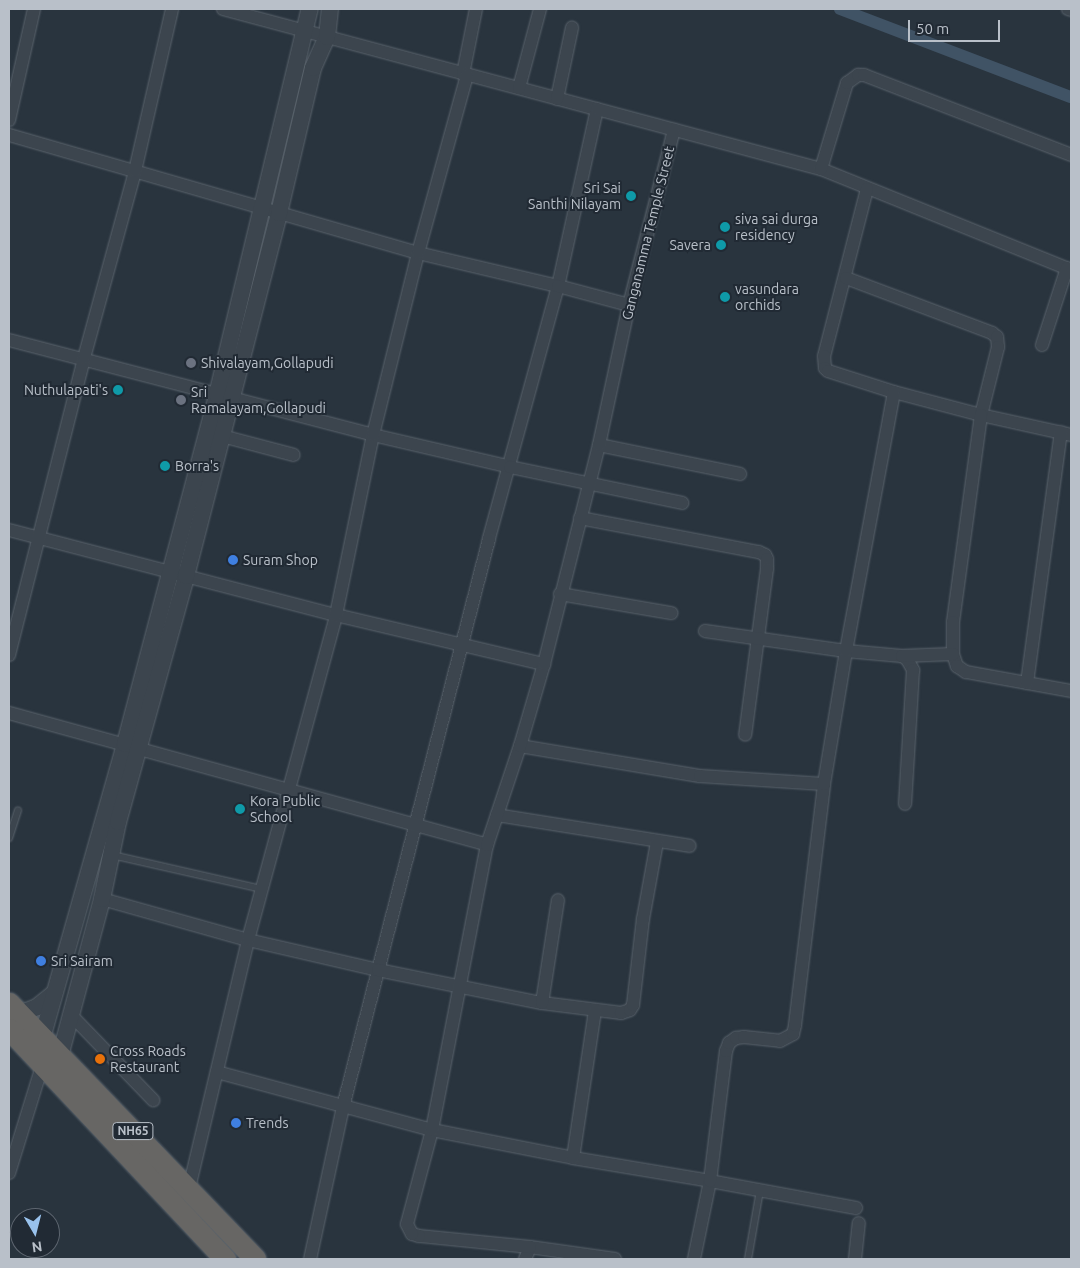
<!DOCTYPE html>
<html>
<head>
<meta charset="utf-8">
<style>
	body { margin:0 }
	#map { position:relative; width:1080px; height:1268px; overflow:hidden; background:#29343e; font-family:Ubuntu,sans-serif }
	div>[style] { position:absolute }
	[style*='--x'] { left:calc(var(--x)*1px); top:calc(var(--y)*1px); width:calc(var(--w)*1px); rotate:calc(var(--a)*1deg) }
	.canal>* { height:12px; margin:-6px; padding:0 6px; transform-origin:6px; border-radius:6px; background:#405365 }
	.roads { filter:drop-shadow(0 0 1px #5a636c) drop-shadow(0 0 1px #5a636c) }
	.service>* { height:6px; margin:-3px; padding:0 3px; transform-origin:3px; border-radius:3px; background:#3c454e }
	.minor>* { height:12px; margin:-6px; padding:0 6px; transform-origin:6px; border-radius:6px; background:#3c454e }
	.tertiary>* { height:16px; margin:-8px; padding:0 8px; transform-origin:8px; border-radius:8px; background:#3c454e }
	.trunk>* { height:21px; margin:-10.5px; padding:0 10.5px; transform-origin:10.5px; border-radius:10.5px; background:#676664 }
	.dots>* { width:14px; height:14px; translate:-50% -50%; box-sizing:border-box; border:2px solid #212a34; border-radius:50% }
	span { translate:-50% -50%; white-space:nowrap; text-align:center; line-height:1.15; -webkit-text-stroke:4px #212a34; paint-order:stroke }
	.shield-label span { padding:1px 4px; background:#212a34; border:1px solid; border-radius:4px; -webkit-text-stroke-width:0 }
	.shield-label { font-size:12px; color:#b9c0c9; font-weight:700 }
	.poi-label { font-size:14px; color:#b9c0c9 }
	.right { translate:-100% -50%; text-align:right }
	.left { translate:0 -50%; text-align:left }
	.street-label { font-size:14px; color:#b9c0c9 }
	.frame { position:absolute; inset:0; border:10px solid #b9c0c9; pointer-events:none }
	.north { position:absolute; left:10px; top:1208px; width:50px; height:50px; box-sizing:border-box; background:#212a34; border:1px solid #5e6670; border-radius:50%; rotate:172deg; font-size:14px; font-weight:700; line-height:20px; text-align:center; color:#b9c0c9 }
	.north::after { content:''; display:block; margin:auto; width:18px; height:22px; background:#99c2ed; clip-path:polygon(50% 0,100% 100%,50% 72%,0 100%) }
	.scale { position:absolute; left:908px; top:20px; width:92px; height:22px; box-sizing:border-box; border:2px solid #b9c0c9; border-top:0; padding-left:6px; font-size:15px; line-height:18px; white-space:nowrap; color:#b9c0c9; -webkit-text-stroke:4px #212a34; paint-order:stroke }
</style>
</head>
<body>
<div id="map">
	<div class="canal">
		<div style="--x:840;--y:9;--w:247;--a:20.9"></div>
	</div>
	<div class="roads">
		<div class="service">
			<div style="--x:9;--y:838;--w:29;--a:-72"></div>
			<div style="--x:112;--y:855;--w:154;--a:12.8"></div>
			<div style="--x:748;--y:1259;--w:70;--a:-80.1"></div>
		</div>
		<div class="minor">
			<div style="--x:223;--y:9;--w:387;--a:15"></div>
			<div style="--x:597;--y:109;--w:181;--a:102.4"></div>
			<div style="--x:558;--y:286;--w:262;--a:105.3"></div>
			<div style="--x:489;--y:539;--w:586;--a:104.42"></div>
			<div style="--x:343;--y:1107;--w:156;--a:102.2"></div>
			<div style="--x:1068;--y:9;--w:3;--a:18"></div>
			<div style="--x:463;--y:74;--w:66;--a:-78.7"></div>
			<div style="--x:519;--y:88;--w:82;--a:-75.1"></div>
			<div style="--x:557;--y:99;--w:73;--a:-78.1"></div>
			<div style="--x:597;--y:109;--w:232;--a:15"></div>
			<div style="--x:821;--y:169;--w:270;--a:22"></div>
			<div style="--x:9;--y:120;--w:114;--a:-77.3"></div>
			<div style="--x:9;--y:135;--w:426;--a:16.1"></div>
			<div style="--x:418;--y:253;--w:144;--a:13.3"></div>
			<div style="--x:558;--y:286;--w:73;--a:15"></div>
			<div style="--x:821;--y:169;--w:90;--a:-73.2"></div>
			<div style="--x:847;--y:83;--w:14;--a:-36"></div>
			<div style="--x:858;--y:75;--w:6;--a:0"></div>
			<div style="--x:864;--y:75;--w:222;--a:21.1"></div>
			<div style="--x:867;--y:189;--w:172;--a:104.4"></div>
			<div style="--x:824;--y:356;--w:12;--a:85"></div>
			<div style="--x:825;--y:368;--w:4;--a:45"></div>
			<div style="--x:828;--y:371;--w:69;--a:17.7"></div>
			<div style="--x:894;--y:392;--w:90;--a:14.8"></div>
			<div style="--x:981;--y:415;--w:92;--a:12.5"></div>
			<div style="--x:846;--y:278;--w:156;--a:20.6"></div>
			<div style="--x:992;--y:333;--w:6;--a:39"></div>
			<div style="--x:997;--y:337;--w:10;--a:84"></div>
			<div style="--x:998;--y:347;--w:70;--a:104"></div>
			<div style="--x:981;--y:415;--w:209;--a:97.7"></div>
			<div style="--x:953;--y:622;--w:32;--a:90"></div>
			<div style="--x:953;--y:654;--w:13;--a:72"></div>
			<div style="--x:957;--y:666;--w:11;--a:34"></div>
			<div style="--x:966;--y:672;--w:107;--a:10.3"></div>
			<div style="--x:9;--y:340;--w:376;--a:14.6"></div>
			<div style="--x:373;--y:435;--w:141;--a:13.1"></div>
			<div style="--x:510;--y:467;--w:176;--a:11.8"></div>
			<div style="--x:1042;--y:345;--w:81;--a:-72"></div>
			<div style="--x:222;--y:436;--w:74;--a:14.8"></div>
			<div style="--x:599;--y:445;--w:144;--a:11.6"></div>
			<div style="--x:580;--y:518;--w:182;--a:10.8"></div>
			<div style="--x:759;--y:552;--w:7;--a:27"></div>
			<div style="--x:765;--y:555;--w:4;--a:63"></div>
			<div style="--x:767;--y:559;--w:10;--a:90"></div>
			<div style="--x:767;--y:569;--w:167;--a:97.5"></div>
			<div style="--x:9;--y:530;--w:338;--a:14.6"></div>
			<div style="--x:336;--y:615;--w:214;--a:13.3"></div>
			<div style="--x:560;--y:594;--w:113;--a:9.7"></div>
			<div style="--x:705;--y:631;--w:142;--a:8.1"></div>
			<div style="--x:846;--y:651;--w:56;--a:5.1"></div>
			<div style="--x:902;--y:656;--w:6;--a:31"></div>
			<div style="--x:907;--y:659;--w:13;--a:61"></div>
			<div style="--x:913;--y:670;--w:134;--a:93.4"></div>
			<div style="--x:9;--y:655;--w:306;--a:-75.8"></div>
			<div style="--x:84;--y:358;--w:194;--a:-74.7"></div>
			<div style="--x:135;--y:171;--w:166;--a:-77.1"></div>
			<div style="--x:902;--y:656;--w:51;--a:-2.2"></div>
			<div style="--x:1027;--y:683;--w:253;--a:-82.3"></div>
			<div style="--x:9;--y:713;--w:496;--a:15.4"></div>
			<div style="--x:520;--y:746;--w:182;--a:9.5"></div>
			<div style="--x:700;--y:776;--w:124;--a:3.7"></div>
			<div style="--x:497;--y:815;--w:195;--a:9.1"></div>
			<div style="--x:102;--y:899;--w:152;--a:15.7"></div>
			<div style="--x:248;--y:940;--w:133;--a:13"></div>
			<div style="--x:378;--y:970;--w:167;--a:11.4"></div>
			<div style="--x:542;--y:1003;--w:80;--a:7.2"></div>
			<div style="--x:621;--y:1013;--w:9;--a:-18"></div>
			<div style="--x:630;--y:1010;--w:6;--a:-59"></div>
			<div style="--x:633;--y:1005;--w:87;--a:-83.4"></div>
			<div style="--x:643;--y:919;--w:78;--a:-79.7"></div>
			<div style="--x:542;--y:1003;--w:104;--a:-81.2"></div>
			<div style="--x:70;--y:1014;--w:120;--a:46"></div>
			<div style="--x:217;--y:1072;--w:223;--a:15.1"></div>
			<div style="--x:432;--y:1130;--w:144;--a:11.2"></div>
			<div style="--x:573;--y:1158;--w:139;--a:9.5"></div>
			<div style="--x:710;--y:1181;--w:80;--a:101.6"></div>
			<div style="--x:573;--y:1158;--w:149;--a:-81.5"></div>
			<div style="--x:9;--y:1173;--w:118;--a:-72.8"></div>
			<div style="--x:189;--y:1188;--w:255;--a:-76.6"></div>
			<div style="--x:248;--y:940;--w:337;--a:-74.8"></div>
			<div style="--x:336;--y:615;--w:184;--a:-78.4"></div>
			<div style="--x:373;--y:435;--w:187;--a:-76.1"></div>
			<div style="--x:418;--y:253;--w:185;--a:-74.6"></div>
			<div style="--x:856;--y:1208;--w:148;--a:-169.5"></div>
			<div style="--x:710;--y:1181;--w:131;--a:-83"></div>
			<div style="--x:726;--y:1051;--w:9;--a:-69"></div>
			<div style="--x:729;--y:1043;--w:9;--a:-36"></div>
			<div style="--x:736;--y:1038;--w:8;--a:-7"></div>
			<div style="--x:744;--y:1037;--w:36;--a:6"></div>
			<div style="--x:780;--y:1041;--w:15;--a:-28"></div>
			<div style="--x:793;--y:1034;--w:9;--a:-77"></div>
			<div style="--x:795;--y:1025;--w:243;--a:-83.1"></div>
			<div style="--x:824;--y:784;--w:135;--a:-80.6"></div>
			<div style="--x:846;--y:651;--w:263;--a:-79.5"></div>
			<div style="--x:525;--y:1259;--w:13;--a:-67"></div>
			<div style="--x:615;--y:1259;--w:86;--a:-172"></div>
			<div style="--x:530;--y:1247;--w:112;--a:-174.3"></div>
			<div style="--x:419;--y:1236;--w:7;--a:-164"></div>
			<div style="--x:412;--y:1234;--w:11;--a:-117"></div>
			<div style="--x:407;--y:1224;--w:97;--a:-75.1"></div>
			<div style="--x:432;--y:1130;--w:290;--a:-79.1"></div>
			<div style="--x:487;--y:845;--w:104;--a:-71.6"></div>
			<div style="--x:520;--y:746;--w:85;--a:-73.7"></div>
			<div style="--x:544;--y:664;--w:226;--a:-75.9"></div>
			<div style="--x:599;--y:445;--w:143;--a:-77.9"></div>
			<div style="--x:629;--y:305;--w:181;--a:-75.6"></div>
			<div style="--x:855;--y:1259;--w:36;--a:-84"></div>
		</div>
		<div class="tertiary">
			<div style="--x:19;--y:1014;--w:19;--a:-21"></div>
			<div style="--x:37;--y:1007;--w:22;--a:-39"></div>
			<div style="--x:42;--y:1038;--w:305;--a:-74.2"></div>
			<div style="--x:125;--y:744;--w:361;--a:-75.2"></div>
			<div style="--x:217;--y:395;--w:397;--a:-76.5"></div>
			<div style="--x:60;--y:1056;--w:163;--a:-75"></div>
			<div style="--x:102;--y:899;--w:79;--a:-78.3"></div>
			<div style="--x:118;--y:822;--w:255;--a:-74.5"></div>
			<div style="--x:186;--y:576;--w:375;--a:-75.6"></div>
			<div style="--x:279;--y:213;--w:149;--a:-76.8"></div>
			<div style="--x:313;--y:68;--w:34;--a:-66"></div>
			<div style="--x:327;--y:37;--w:28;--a:-84"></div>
		</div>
		<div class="trunk">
			<div style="--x:9;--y:1003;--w:355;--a:46.1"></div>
			<div style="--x:9;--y:1029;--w:316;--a:46.8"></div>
		</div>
	</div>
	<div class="dots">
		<div style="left:631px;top:196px;background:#0f9aa8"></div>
		<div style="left:725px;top:227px;background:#0f9aa8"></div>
		<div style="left:721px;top:245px;background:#0f9aa8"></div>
		<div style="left:725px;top:297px;background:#0f9aa8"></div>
		<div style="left:191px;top:363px;background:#6b7280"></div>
		<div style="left:118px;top:390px;background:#0f9aa8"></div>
		<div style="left:181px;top:400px;background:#6b7280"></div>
		<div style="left:165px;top:466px;background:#0f9aa8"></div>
		<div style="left:233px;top:560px;background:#3f7fe0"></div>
		<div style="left:240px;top:809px;background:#0f9aa8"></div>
		<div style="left:41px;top:961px;background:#3f7fe0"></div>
		<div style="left:100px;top:1059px;background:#e8710a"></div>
		<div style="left:236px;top:1123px;background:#3f7fe0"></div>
	</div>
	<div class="shield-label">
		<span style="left:133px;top:1131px">NH65</span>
	</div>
	<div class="poi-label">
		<span class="right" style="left:621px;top:196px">Sri Sai<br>Santhi Nilayam</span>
		<span class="left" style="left:735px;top:227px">siva sai durga<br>residency</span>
		<span class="right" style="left:711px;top:245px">Savera</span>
		<span class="left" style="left:735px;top:297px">vasundara<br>orchids</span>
		<span class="left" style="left:201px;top:363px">Shivalayam,Gollapudi</span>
		<span class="right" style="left:108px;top:390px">Nuthulapati's</span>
		<span class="left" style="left:191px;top:400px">Sri<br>Ramalayam,Gollapudi</span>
		<span class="left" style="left:175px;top:466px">Borra's</span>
		<span class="left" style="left:243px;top:560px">Suram Shop</span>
		<span class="left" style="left:250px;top:809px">Kora Public<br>School</span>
		<span class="left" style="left:51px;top:961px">Sri Sairam</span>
		<span class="left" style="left:110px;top:1059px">Cross Roads<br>Restaurant</span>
		<span class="left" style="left:246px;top:1123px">Trends</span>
	</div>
	<div class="street-label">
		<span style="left:648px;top:233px;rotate:-76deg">Ganganamma Temple Street</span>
	</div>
	<div class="frame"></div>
	<div class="north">N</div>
	<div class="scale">50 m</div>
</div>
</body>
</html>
